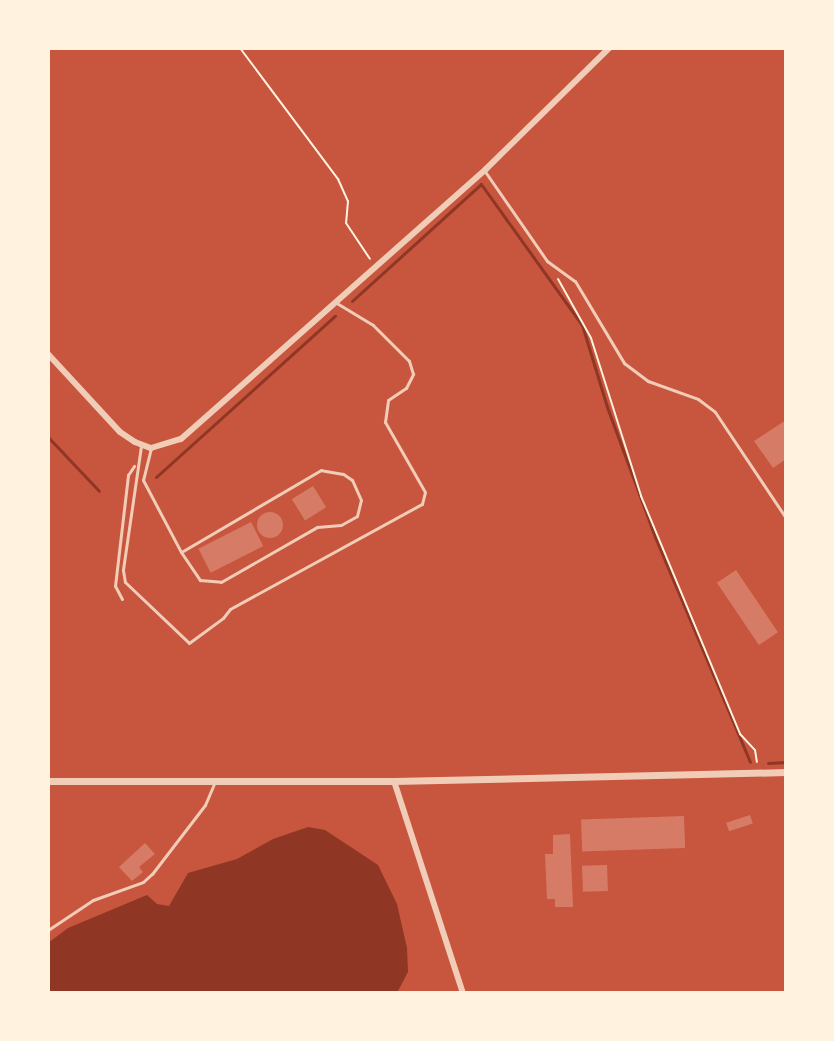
<!DOCTYPE html>
<html>
<head>
<meta charset="utf-8">
<style>
	body { margin:0 }
	#map { position:relative; width:834px; height:1041px; overflow:hidden; background:#c8553d; font-family:Literata,serif }
	div>[style] { position:absolute }
	[style*='--x'] { left:calc(var(--x)*1px); top:calc(var(--y)*1px); width:calc(var(--w)*1px); rotate:calc(var(--a)*1deg) }
	.water>* { inset:0; background:#8f3625 }
	.stream>* { height:3px; margin:-1.5px; padding:0 1.5px; transform-origin:1.5px; border-radius:1.5px; background:#8f3625 }
	.building>* { inset:0; background:#d67c66; transform-origin:0 0 }
	.round { border-radius:50% }
	.path>* { height:2px; margin:-1px; padding:0 1px; transform-origin:1px; border-radius:1px; background:#fff3e0 }
	.service>* { height:3px; margin:-1.5px; padding:0 1.5px; transform-origin:1.5px; border-radius:1.5px; background:#f1ccb7 }
	.minor>* { height:6px; margin:-3px; padding:0 3px; transform-origin:3px; border-radius:3px; background:#f1ccb7 }
	.tertiary>* { height:7px; margin:-3.5px; padding:0 3.5px; transform-origin:3.5px; border-radius:3.5px; background:#f1ccb7 }
	span { translate:-50% -50%; white-space:nowrap; text-align:center; line-height:1.15; -webkit-text-stroke:8px #fff3e0; paint-order:stroke }
	.frame { position:absolute; inset:0; border:50px solid #fff3e0; pointer-events:none }
</style>
</head>
<body>
<div id="map">
	<div class="water">
		<div style="clip-path:polygon(308px 827px,325px 830px,378px 865px,397px 904px,407px 948px,408px 972px,397px 993px,48px 993px,48px 943px,68px 928px,147px 895px,157px 904px,169px 906px,188px 873px,237px 859px,273px 839px)"></div>
	</div>
	<div class="stream">
		<div style="--x:352;--y:301;--w:174;--a:-42.2"></div>
		<div style="--x:481;--y:184;--w:173;--a:54.4"></div>
		<div style="--x:582;--y:325;--w:86;--a:73"></div>
		<div style="--x:607;--y:407;--w:139;--a:69.7"></div>
		<div style="--x:655;--y:537;--w:244;--a:67.1"></div>
		<div style="--x:48;--y:437;--w:74;--a:46.6"></div>
		<div style="--x:156;--y:477;--w:241;--a:-42"></div>
		<div style="--x:768;--y:763;--w:18;--a:-3"></div>
	</div>
	<div class="building">
		<div style="clip-path:polygon(786px 420px,786px 459px,773px 468px,754px 441px)"></div>
		<div style="left:313px;top:486px;width:25px;height:25px;rotate:58deg"></div>
		<div class="round" style="left:257px;top:512px;width:26px;height:26px"></div>
		<div style="left:251px;top:522px;width:27px;height:59px;rotate:63deg"></div>
		<div style="left:736px;top:570px;width:75px;height:23px;rotate:56deg"></div>
		<div style="left:750px;top:815px;width:9px;height:25px;rotate:72deg"></div>
		<div style="left:684px;top:816px;width:32px;height:103px;rotate:88deg"></div>
		<div style="clip-path:polygon(570px 834px,573px 907px,555px 907px,555px 899px,547px 899px,545px 854px,553px 854px,553px 835px)"></div>
		<div style="clip-path:polygon(145px 843px,155px 854px,139px 867px,143px 872px,132px 881px,119px 867px)"></div>
		<div style="left:607px;top:865px;width:26px;height:25px;rotate:88deg"></div>
	</div>
	<div class="path">
		<div style="--x:240;--y:48;--w:164;--a:53.2"></div>
		<div style="--x:338;--y:179;--w:24;--a:66"></div>
		<div style="--x:348;--y:201;--w:22;--a:95"></div>
		<div style="--x:346;--y:223;--w:43;--a:56.3"></div>
		<div style="--x:558;--y:279;--w:68;--a:60.8"></div>
		<div style="--x:591;--y:338;--w:166;--a:72.4"></div>
		<div style="--x:641;--y:496;--w:258;--a:67.4"></div>
		<div style="--x:740;--y:734;--w:22;--a:47"></div>
		<div style="--x:755;--y:750;--w:12;--a:81"></div>
	</div>
	<div class="service">
		<div style="--x:484;--y:170;--w:111;--a:55.3"></div>
		<div style="--x:547;--y:261;--w:34;--a:36"></div>
		<div style="--x:575;--y:281;--w:96;--a:59.1"></div>
		<div style="--x:624;--y:363;--w:30;--a:37"></div>
		<div style="--x:648;--y:381;--w:53;--a:19.8"></div>
		<div style="--x:698;--y:399;--w:21;--a:37"></div>
		<div style="--x:715;--y:412;--w:128;--a:56.2"></div>
		<div style="--x:141;--y:446;--w:125;--a:98.3"></div>
		<div style="--x:123;--y:570;--w:12;--a:81"></div>
		<div style="--x:125;--y:582;--w:88;--a:43.6"></div>
		<div style="--x:189;--y:643;--w:42;--a:-36.3"></div>
		<div style="--x:223;--y:618;--w:11;--a:-52"></div>
		<div style="--x:230;--y:609;--w:219;--a:-28.7"></div>
		<div style="--x:422;--y:504;--w:12;--a:-76"></div>
		<div style="--x:425;--y:492;--w:81;--a:-119.7"></div>
		<div style="--x:385;--y:422;--w:22;--a:-82"></div>
		<div style="--x:388;--y:400;--w:22;--a:-34"></div>
		<div style="--x:406;--y:388;--w:16;--a:-63"></div>
		<div style="--x:413;--y:374;--w:14;--a:-107"></div>
		<div style="--x:409;--y:361;--w:51;--a:-135"></div>
		<div style="--x:373;--y:325;--w:44;--a:-148.8"></div>
		<div style="--x:151;--y:448;--w:33;--a:104"></div>
		<div style="--x:143;--y:480;--w:81;--a:62.2"></div>
		<div style="--x:181;--y:552;--w:34;--a:56"></div>
		<div style="--x:200;--y:580;--w:21;--a:5"></div>
		<div style="--x:221;--y:582;--w:111;--a:-29.8"></div>
		<div style="--x:317;--y:527;--w:24;--a:-5"></div>
		<div style="--x:341;--y:525;--w:18;--a:-29"></div>
		<div style="--x:357;--y:516;--w:16;--a:-76"></div>
		<div style="--x:361;--y:500;--w:22;--a:-114"></div>
		<div style="--x:352;--y:480;--w:11;--a:-146"></div>
		<div style="--x:343;--y:474;--w:22;--a:-170"></div>
		<div style="--x:321;--y:470;--w:162;--a:149.6"></div>
		<div style="--x:122;--y:599;--w:15;--a:-118"></div>
		<div style="--x:115;--y:586;--w:112;--a:-83.3"></div>
		<div style="--x:128;--y:475;--w:11;--a:-56"></div>
		<div style="--x:48;--y:930;--w:54;--a:-33.7"></div>
		<div style="--x:93;--y:900;--w:53;--a:-19.8"></div>
		<div style="--x:143;--y:882;--w:12;--a:-42"></div>
		<div style="--x:152;--y:874;--w:87;--a:-52.5"></div>
		<div style="--x:205;--y:805;--w:25;--a:-67"></div>
	</div>
	<div class="minor">
		<div style="--x:48;--y:354;--w:106;--a:47.3"></div>
		<div style="--x:120;--y:432;--w:18;--a:34"></div>
		<div style="--x:135;--y:442;--w:17;--a:21"></div>
		<div style="--x:151;--y:448;--w:31;--a:-17"></div>
		<div style="--x:181;--y:439;--w:407;--a:-41.5"></div>
		<div style="--x:486;--y:169;--w:173;--a:-44.5"></div>
		<div style="--x:394;--y:781;--w:223;--a:72"></div>
	</div>
	<div class="tertiary">
		<div style="--x:48;--y:781;--w:346;--a:0"></div>
		<div style="--x:394;--y:781;--w:392;--a:-1.3"></div>
	</div>
	<div class="frame"></div>
</div>
</body>
</html>
